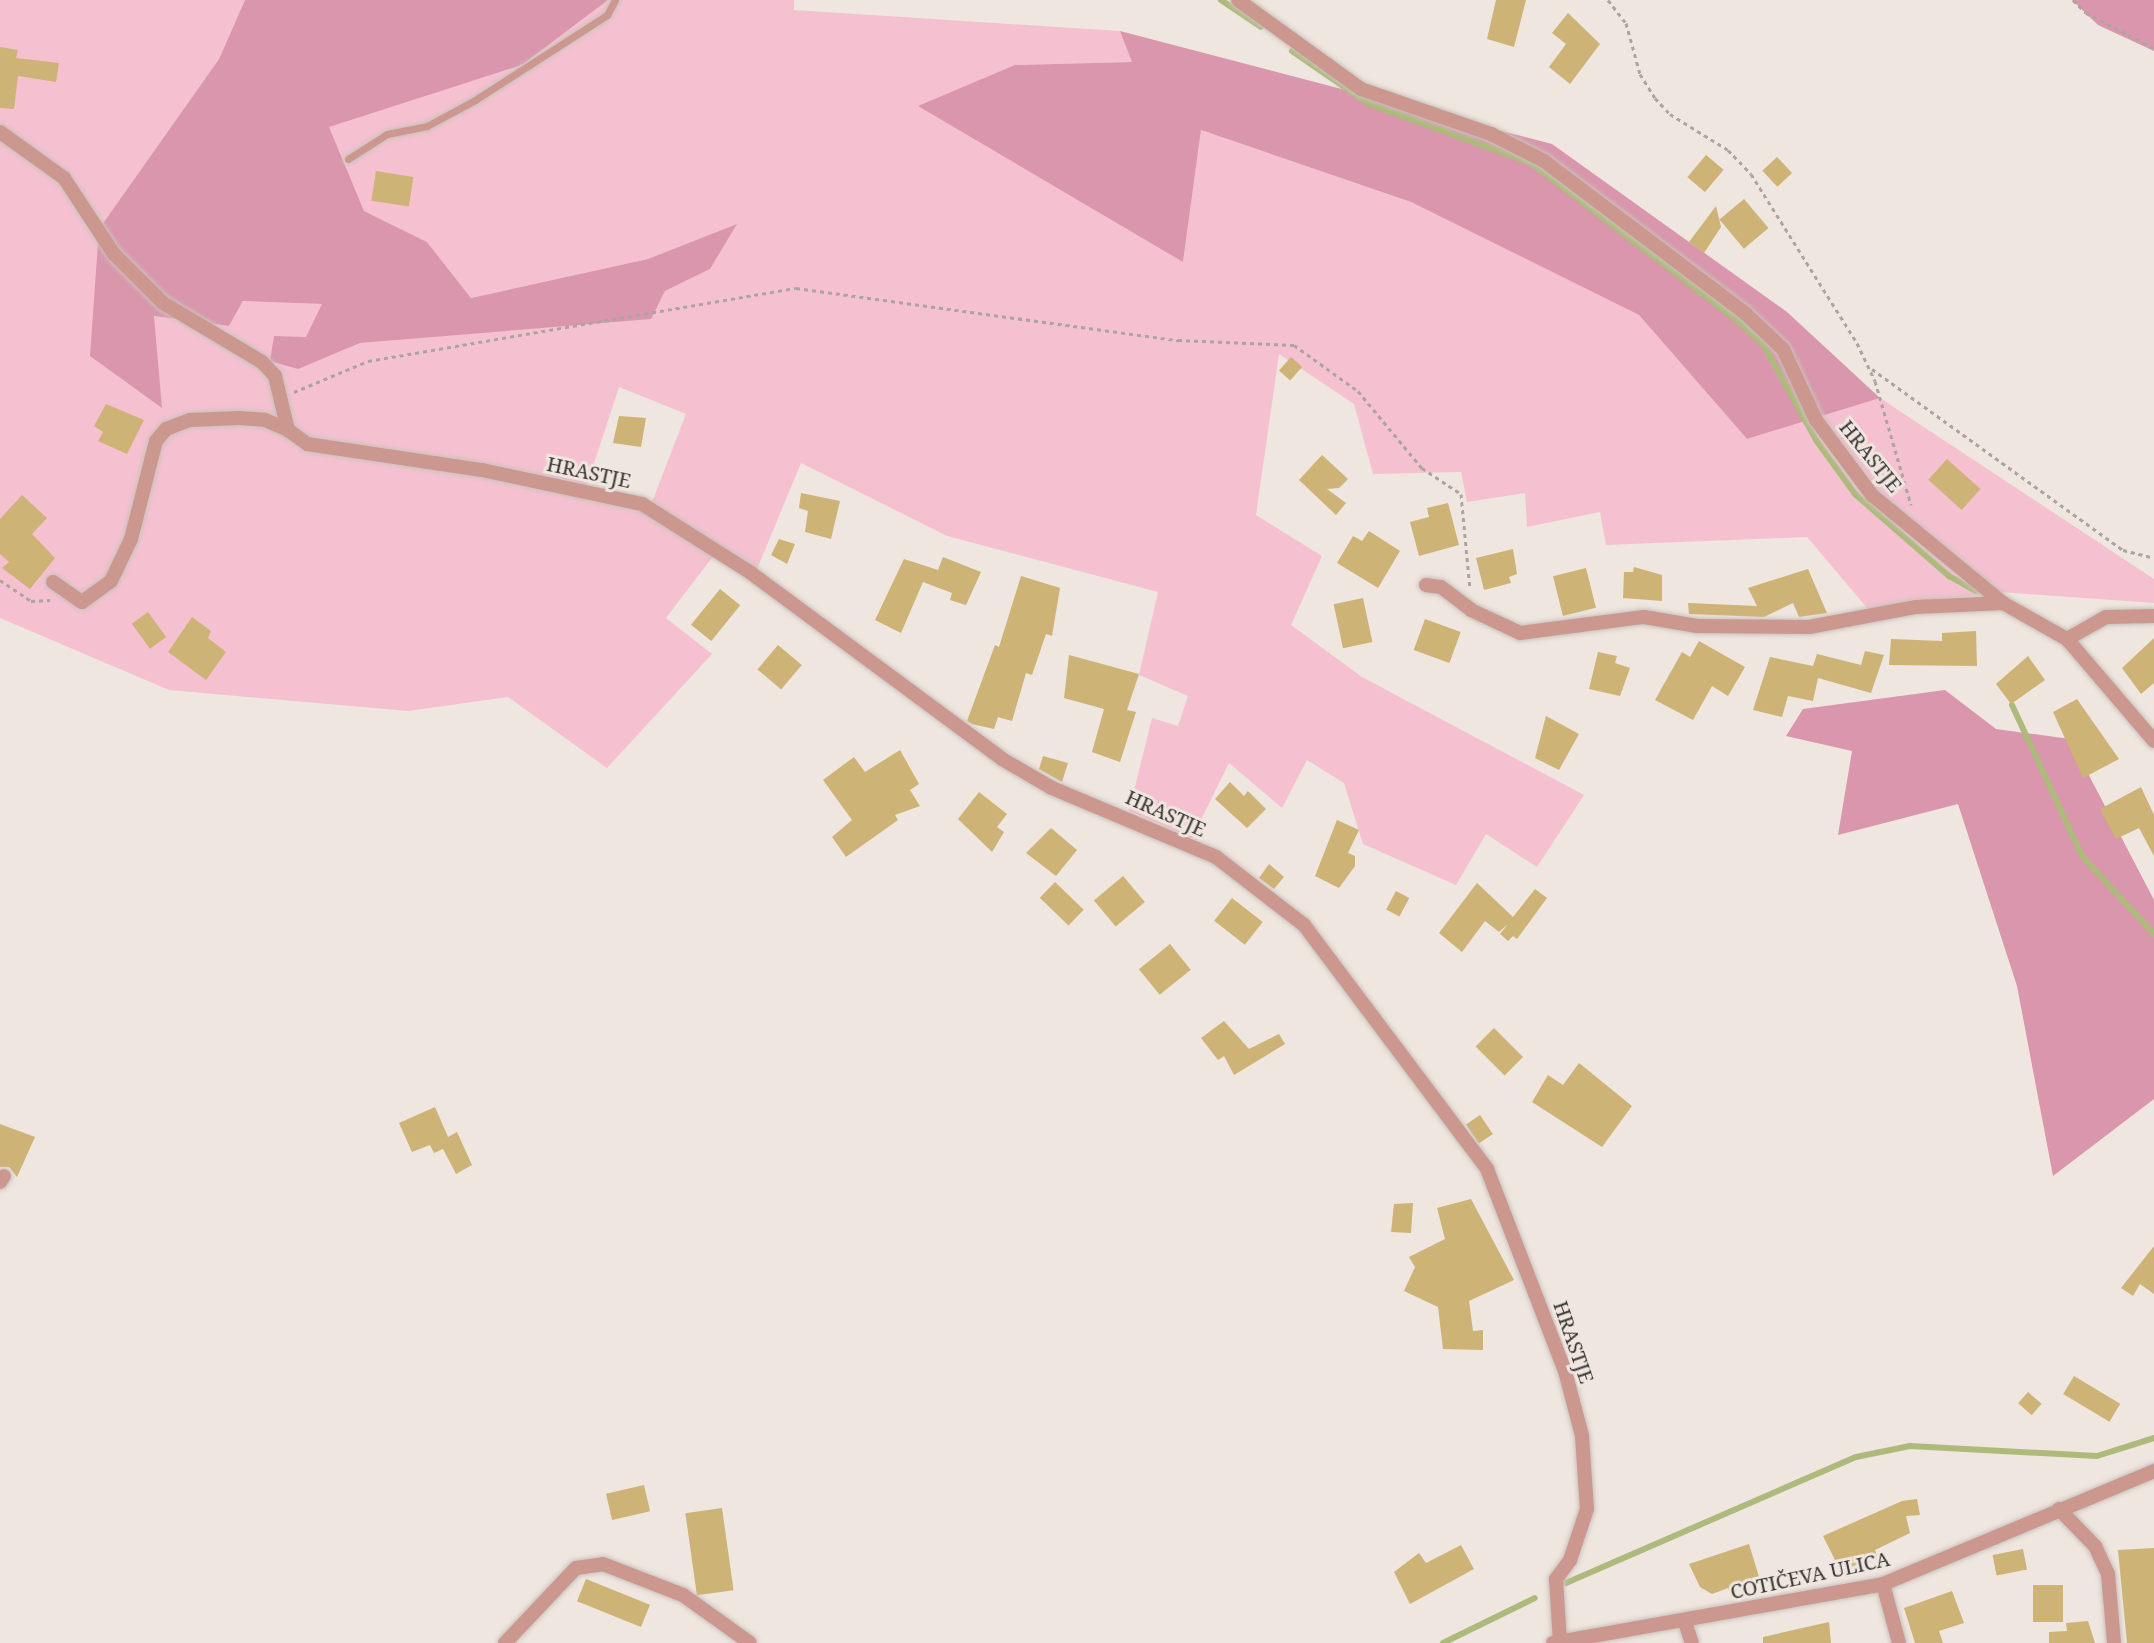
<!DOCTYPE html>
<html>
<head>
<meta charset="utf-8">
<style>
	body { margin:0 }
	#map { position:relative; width:2154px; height:1643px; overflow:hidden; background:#efe6df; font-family:"Noto Serif",serif }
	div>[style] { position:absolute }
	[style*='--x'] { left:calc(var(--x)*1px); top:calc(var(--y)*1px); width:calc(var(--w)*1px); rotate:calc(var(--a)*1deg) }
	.green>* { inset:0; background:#f5c1d1 }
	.forest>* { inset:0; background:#d996ac }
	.stream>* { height:6px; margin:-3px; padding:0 3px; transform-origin:3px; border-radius:3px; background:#aeba7b }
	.building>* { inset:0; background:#cdb376; transform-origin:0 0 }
	.path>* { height:3px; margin-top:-1.5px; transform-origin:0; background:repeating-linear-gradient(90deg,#aba59f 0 4px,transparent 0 8px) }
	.roads { filter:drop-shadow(0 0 2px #cac3bc) drop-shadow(0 0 2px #cac3bc) }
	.service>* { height:7px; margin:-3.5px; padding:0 3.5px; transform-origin:3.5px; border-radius:3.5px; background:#cc978f }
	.minor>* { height:14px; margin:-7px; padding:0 7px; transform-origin:7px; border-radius:7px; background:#cc978f }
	span { translate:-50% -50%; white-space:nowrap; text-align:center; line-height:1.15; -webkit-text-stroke:6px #efe6df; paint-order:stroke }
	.street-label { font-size:20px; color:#383532 }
</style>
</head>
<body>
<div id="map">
	<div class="green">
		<div style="clip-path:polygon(0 0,245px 0,219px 59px,99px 229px,161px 408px,153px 316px,229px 326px,243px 301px,323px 304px,306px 338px,274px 337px,298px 368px,360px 343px,651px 318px,665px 291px,710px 269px,736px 225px,648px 259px,471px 298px,427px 242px,364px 211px,328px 126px,522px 65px,608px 0,794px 0,794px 10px,1120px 31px,1133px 62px,1015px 65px,1183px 262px,1201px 130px,1411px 202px,1639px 315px,1747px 439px,1880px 398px,2154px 579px,2154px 603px,2000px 592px,1868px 609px,1807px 537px,1606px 545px,1600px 512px,1527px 527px,1525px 493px,1467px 502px,1461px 472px,1373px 474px,1354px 404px,1279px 354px,1256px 515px,1322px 556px,1291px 625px,1362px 677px,1584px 795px,1537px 867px,1486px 834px,1456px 885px,1363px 844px,1344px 783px,1307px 760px,1282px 808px,1229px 763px,1192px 838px,1129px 811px,1152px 718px,1178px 726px,1188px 696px,1139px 675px,1158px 592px,947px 536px,801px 463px,757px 569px,652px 502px,686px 414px,619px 387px,583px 497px,639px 509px,714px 555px,666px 618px,712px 654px,607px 768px,508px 697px,408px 711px,169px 690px,0 618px)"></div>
	</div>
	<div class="forest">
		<div style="clip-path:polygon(245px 0,608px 0,522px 65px,329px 127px,364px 211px,427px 242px,471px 298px,648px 259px,737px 224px,710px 269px,665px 291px,651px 319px,360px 343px,298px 369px,270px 361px,274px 336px,306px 337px,322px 304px,243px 301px,229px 326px,154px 316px,162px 408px,90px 356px,99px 229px,219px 59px)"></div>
		<div style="clip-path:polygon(2072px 0,2154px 0,2154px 51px,2098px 25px)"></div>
		<div style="clip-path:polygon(1120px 31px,1552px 144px,1787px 312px,1880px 398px,1747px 439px,1639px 315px,1411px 202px,1201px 130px,1183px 262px,918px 106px,1015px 65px,1132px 62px)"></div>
		<div style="clip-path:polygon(1945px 690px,1996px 729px,2070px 739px,2154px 900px,2154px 1099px,2053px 1176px,2017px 986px,1958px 804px,1838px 835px,1852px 751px,1786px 736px,1803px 709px)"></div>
	</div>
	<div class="stream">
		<div style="--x:1221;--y:0;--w:48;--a:34"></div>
		<div style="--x:1292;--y:51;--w:93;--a:34.5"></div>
		<div style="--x:1369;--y:104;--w:172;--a:20"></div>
		<div style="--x:1531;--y:163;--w:263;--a:37.4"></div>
		<div style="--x:1740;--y:323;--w:33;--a:44"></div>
		<div style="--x:1764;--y:346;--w:107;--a:61"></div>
		<div style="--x:1816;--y:440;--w:67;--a:54.2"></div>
		<div style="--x:1855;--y:494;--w:125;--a:41.1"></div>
		<div style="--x:1949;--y:576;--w:31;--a:29"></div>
		<div style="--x:2012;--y:705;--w:166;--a:65.1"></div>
		<div style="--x:2082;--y:856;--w:106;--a:47.3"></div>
		<div style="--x:1566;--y:1583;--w:316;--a:-23.5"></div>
		<div style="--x:1856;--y:1457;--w:55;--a:-11.5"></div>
		<div style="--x:1910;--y:1446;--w:187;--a:3.1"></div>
		<div style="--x:2097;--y:1456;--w:60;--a:-17.5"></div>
		<div style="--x:1443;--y:1643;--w:102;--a:-26.1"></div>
	</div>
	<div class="building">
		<div style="clip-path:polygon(1496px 0,1526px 0,1514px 47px,1487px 39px)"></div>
		<div style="clip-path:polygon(1568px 13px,1600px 44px,1570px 84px,1549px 67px,1566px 44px,1552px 33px)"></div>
		<div style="clip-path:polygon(0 47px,18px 50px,16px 58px,59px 63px,56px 82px,18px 76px,14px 109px,0 108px)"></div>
		<div style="left:1706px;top:155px;width:23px;height:29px;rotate:40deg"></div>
		<div style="left:1777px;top:157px;width:22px;height:20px;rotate:47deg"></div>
		<div style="left:376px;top:171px;width:38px;height:30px;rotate:9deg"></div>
		<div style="left:1744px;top:199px;width:38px;height:32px;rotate:50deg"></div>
		<div style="clip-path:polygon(1716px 206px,1721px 227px,1704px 253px,1689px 242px)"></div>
		<div style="left:1291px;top:357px;width:15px;height:18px;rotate:42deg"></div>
		<div style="clip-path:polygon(106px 404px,144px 420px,127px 454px,98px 441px,103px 432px,94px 426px)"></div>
		<div style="clip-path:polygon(619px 416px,646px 418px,641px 447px,613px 443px)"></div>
		<div style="clip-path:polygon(1322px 455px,1348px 479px,1339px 488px,1327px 489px,1346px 503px,1336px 515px,1299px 480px)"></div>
		<div style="left:1947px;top:459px;width:45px;height:28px;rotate:42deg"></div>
		<div style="clip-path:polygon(801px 493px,840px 501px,831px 539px,805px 532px,808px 511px,799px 508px)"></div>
		<div style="clip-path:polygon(22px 495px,47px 518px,32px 534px,55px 558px,30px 589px,2px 568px,9px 562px,0 554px,0 519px)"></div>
		<div style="clip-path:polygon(1448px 503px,1459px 545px,1419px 556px,1410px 522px,1429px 517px,1427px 508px)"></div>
		<div style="clip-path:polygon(1369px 531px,1400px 551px,1378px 588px,1337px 563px,1353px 536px,1362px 541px)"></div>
		<div style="clip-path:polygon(779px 539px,795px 544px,787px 564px,771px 555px)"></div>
		<div style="clip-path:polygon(1513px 549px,1517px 574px,1509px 577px,1511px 583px,1484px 590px,1476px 558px)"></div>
		<div style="clip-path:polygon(943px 557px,981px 572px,966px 605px,950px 600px,952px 593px,923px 582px,901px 633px,875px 620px,904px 559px,938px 570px)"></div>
		<div style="clip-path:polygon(1634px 567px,1662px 575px,1662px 601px,1623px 598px,1624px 572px,1633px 572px)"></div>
		<div style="left:1586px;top:568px;width:41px;height:34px;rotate:76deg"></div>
		<div style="clip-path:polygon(1808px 569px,1827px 613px,1799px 617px,1793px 603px,1764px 617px,1689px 614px,1688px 603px,1757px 606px,1748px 588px)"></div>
		<div style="clip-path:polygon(1021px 576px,1060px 588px,1052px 636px,1046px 634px,1032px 675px,1026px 673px,1012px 721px,998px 717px,994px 729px,972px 724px,967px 721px,995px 645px,999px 647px)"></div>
		<div style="left:720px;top:589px;width:26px;height:46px;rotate:39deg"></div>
		<div style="left:1363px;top:598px;width:45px;height:30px;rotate:78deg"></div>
		<div style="left:148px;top:612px;width:31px;height:20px;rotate:54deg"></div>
		<div style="clip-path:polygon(192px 617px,211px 631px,208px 638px,226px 652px,206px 680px,168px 652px)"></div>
		<div style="left:1425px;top:619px;width:38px;height:33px;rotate:20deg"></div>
		<div style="clip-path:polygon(1976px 631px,1977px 666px,1889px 665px,1891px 639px,1942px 641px,1942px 633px)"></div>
		<div style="clip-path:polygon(2154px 638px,2154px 683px,2141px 694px,2122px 668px)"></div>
		<div style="clip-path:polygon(1699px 641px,1745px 667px,1728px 696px,1712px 686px,1693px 720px,1655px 700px,1682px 652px,1690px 657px)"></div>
		<div style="left:778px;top:645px;width:31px;height:32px;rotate:40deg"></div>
		<div style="clip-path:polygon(1865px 651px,1884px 655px,1871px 693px,1818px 678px,1813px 701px,1788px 696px,1782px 717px,1753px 710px,1770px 657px,1813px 666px,1817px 654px,1861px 665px)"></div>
		<div style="clip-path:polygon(1598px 652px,1617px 656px,1615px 663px,1630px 668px,1620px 696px,1589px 689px)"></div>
		<div style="clip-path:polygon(1069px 655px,1139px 674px,1127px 710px,1136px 712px,1120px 762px,1092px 752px,1104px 709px,1064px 698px)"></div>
		<div style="clip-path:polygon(2028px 656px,2045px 680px,2011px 704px,1996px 684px)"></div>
		<div style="clip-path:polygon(2077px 699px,2119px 759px,2083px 778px,2053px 712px)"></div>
		<div style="clip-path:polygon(1546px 716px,1579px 734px,1559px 770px,1535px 758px)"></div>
		<div style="clip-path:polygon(900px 750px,919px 784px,910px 790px,920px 806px,895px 815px,898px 820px,846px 857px,832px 837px,852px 820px,823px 780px,854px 757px,865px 772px)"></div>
		<div style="clip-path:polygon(1043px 756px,1068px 763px,1062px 782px,1039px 769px)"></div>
		<div style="clip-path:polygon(1230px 782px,1244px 796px,1248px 791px,1266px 809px,1247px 828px,1215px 799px)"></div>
		<div style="clip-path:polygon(2141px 787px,2154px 815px,2154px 856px,2139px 828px,2116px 839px,2100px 809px)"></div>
		<div style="clip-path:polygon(979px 792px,1007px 814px,997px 827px,1004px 832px,992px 852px,958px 819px)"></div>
		<div style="clip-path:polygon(1337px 820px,1359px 830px,1348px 853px,1355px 856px,1355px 866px,1339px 888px,1315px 876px)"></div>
		<div style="clip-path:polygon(1051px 828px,1077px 850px,1056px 876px,1026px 853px)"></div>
		<div style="clip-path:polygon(1269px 864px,1284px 877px,1274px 889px,1259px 878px)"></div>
		<div style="left:1123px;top:876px;width:34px;height:38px;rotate:50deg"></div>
		<div style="left:1055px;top:882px;width:40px;height:22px;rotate:44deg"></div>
		<div style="clip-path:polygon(1477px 883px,1513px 917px,1535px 889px,1547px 898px,1517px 939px,1513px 936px,1508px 941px,1500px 934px,1508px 924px,1499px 932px,1485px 921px,1462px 952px,1439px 933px)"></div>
		<div style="left:1396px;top:891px;width:15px;height:21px;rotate:28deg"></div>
		<div style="left:1232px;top:898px;width:39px;height:29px;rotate:38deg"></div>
		<div style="left:1170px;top:944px;width:33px;height:40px;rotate:51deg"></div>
		<div style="clip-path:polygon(1224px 1021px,1249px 1049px,1279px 1034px,1285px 1044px,1234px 1075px,1224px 1056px,1218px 1060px,1201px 1038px)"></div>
		<div style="left:1494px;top:1028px;width:41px;height:26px;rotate:45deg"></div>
		<div style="clip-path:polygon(1579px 1063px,1632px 1106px,1602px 1147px,1532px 1102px,1548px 1075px,1563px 1085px)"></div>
		<div style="clip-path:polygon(435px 1107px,448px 1137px,457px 1132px,472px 1165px,456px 1174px,443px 1149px,434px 1153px,430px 1145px,412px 1152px,399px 1123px)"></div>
		<div style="left:1480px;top:1115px;width:23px;height:17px;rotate:56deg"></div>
		<div style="clip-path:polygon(0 1124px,35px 1137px,17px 1177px,9px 1167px,0 1167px)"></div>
		<div style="clip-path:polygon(1471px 1199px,1514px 1280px,1469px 1301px,1473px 1331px,1483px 1330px,1483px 1350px,1443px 1349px,1438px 1307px,1404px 1291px,1415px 1267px,1409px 1257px,1445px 1239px,1437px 1208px)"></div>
		<div style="clip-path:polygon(1413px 1203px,1411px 1233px,1391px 1232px,1394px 1204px)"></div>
		<div style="clip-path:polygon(2154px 1246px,2154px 1294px,2140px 1284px,2133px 1296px,2121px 1288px)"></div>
		<div style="left:2074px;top:1376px;width:54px;height:21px;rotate:31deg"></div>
		<div style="left:2028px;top:1392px;width:18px;height:15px;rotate:41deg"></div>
		<div style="left:644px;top:1485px;width:27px;height:39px;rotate:77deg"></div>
		<div style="clip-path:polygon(1917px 1499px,1920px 1515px,1906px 1516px,1910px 1533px,1875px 1550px,1878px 1559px,1842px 1574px,1823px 1536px,1902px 1501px)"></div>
		<div style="left:722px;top:1508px;width:83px;height:37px;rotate:82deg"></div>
		<div style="clip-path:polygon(1749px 1544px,1760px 1580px,1730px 1592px,1728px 1588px,1712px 1594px,1700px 1587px,1689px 1564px)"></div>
		<div style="clip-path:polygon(1461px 1545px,1474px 1569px,1410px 1604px,1394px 1572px,1419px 1553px,1426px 1563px)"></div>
		<div style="clip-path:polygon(2154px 1548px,2154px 1643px,2127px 1643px,2118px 1550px)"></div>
		<div style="left:2023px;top:1549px;width:21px;height:31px;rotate:79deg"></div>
		<div style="left:586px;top:1579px;width:69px;height:24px;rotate:22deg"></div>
		<div style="left:2063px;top:1585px;width:37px;height:30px;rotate:90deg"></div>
		<div style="clip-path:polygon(1952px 1591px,1964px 1623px,1939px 1631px,1943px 1643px,1915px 1643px,1904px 1608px)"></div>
		<div style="clip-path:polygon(2088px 1621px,2095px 1643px,2049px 1643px,2049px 1632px,2067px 1631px,2066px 1623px)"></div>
		<div style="clip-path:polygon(1829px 1622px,1831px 1643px,1763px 1643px,1763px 1637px)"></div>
	</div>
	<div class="path">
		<div style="--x:1608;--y:0;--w:29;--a:52"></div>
		<div style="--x:1626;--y:23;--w:53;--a:74.6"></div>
		<div style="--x:1640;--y:74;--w:28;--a:58"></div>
		<div style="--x:1655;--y:98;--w:22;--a:47"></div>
		<div style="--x:1670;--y:114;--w:68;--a:31.8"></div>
		<div style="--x:1728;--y:150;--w:33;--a:46"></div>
		<div style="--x:1751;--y:174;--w:199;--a:57.9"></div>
		<div style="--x:1857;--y:343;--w:42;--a:64.7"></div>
		<div style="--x:1875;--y:381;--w:129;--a:73.8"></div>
		<div style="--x:2073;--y:0;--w:18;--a:45"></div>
		<div style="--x:2086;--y:13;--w:76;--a:27.2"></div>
		<div style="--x:1872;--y:369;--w:309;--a:35.8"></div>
		<div style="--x:2123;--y:550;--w:32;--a:14"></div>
		<div style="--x:294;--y:392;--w:80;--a:-22.7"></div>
		<div style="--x:368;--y:361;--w:434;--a:-9.7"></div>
		<div style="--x:796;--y:288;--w:386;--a:7.8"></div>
		<div style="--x:1178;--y:340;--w:116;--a:2.5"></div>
		<div style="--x:1294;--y:345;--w:79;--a:35.7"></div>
		<div style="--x:1358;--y:391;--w:100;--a:50.3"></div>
		<div style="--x:1422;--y:468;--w:47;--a:33.7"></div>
		<div style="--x:1461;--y:494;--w:95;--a:84.6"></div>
		<div style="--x:0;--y:580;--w:37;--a:34"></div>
		<div style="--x:31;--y:601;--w:19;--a:-3"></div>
	</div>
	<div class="roads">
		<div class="service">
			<div style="--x:348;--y:159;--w:46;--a:-32.7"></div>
			<div style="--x:387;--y:134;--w:41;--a:-11.3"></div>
			<div style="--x:427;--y:126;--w:55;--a:-28.4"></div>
			<div style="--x:475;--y:100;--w:157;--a:-32.8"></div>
			<div style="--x:607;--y:15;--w:17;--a:-62"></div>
		</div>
		<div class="minor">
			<div style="--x:1238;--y:0;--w:152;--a:35.9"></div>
			<div style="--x:1361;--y:89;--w:138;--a:19.1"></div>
			<div style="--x:1491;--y:134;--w:59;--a:27"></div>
			<div style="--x:1544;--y:161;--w:253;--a:37.1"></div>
			<div style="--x:1746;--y:314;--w:51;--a:43.4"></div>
			<div style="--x:1783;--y:349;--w:78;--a:65.1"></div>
			<div style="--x:1816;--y:420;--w:94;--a:53.3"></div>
			<div style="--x:1872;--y:495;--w:170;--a:39.5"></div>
			<div style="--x:2003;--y:603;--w:73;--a:29.4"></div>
			<div style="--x:2067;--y:639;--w:134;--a:49.5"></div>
			<div style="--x:0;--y:132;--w:79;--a:35.7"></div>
			<div style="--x:64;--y:178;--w:91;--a:56.7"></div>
			<div style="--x:114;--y:254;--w:69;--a:45"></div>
			<div style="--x:163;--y:303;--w:115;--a:30.8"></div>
			<div style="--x:262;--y:362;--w:19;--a:47"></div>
			<div style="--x:275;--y:376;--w:56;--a:76.5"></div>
			<div style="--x:288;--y:430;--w:24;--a:36"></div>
			<div style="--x:307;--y:444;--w:177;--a:8.5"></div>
			<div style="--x:482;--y:470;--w:164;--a:12"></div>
			<div style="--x:642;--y:504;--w:129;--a:32.3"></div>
			<div style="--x:751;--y:573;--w:312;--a:36.5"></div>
			<div style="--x:1002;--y:759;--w:58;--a:30.1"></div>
			<div style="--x:1052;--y:788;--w:178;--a:22.8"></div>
			<div style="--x:1216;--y:857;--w:111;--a:37.7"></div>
			<div style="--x:1304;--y:925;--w:305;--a:53.1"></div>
			<div style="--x:1487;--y:1169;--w:217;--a:68.9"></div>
			<div style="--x:1565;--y:1371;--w:67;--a:75.3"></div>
			<div style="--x:1582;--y:1436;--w:73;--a:86.1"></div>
			<div style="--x:1587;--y:1509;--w:54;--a:108.4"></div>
			<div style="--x:1570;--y:1560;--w:24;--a:126"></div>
			<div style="--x:1556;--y:1579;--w:63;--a:86.4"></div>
			<div style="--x:53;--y:582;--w:35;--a:35"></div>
			<div style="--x:82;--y:602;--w:36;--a:-36"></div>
			<div style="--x:111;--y:581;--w:47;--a:-64.5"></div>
			<div style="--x:131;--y:539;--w:101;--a:-75.7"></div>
			<div style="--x:156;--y:441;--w:16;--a:-50"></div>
			<div style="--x:166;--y:429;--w:26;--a:-21"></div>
			<div style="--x:190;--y:420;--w:49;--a:-2.3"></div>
			<div style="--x:239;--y:418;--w:26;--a:4"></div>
			<div style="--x:265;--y:420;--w:25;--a:23"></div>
			<div style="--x:1426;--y:585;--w:15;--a:8"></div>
			<div style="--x:1441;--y:587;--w:38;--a:37"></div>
			<div style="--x:1471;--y:610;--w:54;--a:25.1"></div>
			<div style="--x:1520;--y:633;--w:125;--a:-7.4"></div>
			<div style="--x:1644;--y:617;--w:54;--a:9.6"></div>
			<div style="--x:1697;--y:626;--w:112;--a:0.5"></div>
			<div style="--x:1809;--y:627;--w:109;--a:-10.6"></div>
			<div style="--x:1916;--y:607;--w:87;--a:-2.6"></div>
			<div style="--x:2067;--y:639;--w:45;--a:-29.4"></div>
			<div style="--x:2106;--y:617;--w:48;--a:-1.2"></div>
			<div style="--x:0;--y:1182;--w:7;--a:-56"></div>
			<div style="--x:2059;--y:1509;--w:52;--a:45.8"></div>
			<div style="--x:2095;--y:1546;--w:31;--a:65"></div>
			<div style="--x:2108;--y:1574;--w:69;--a:85"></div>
			<div style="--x:1883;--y:1584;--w:61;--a:74.8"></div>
			<div style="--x:1685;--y:1622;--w:22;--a:72"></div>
			<div style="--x:505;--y:1643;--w:103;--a:-46.6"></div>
			<div style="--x:576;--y:1568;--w:27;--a:-8"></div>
			<div style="--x:603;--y:1564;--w:86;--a:21.2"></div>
			<div style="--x:683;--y:1595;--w:82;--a:35.6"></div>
			<div style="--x:1553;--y:1643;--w:335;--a:-10.1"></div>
			<div style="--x:1883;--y:1584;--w:294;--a:-22.6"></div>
		</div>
	</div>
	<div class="street-label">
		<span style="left:1871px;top:456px;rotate:51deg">HRASTJE</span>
		<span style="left:589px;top:472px;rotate:12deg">HRASTJE</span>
		<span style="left:1166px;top:813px;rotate:24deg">HRASTJE</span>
		<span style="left:1574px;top:1342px;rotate:71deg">HRASTJE</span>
		<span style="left:1810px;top:1575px;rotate:-12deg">COTIČEVA ULICA</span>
	</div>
</div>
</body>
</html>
